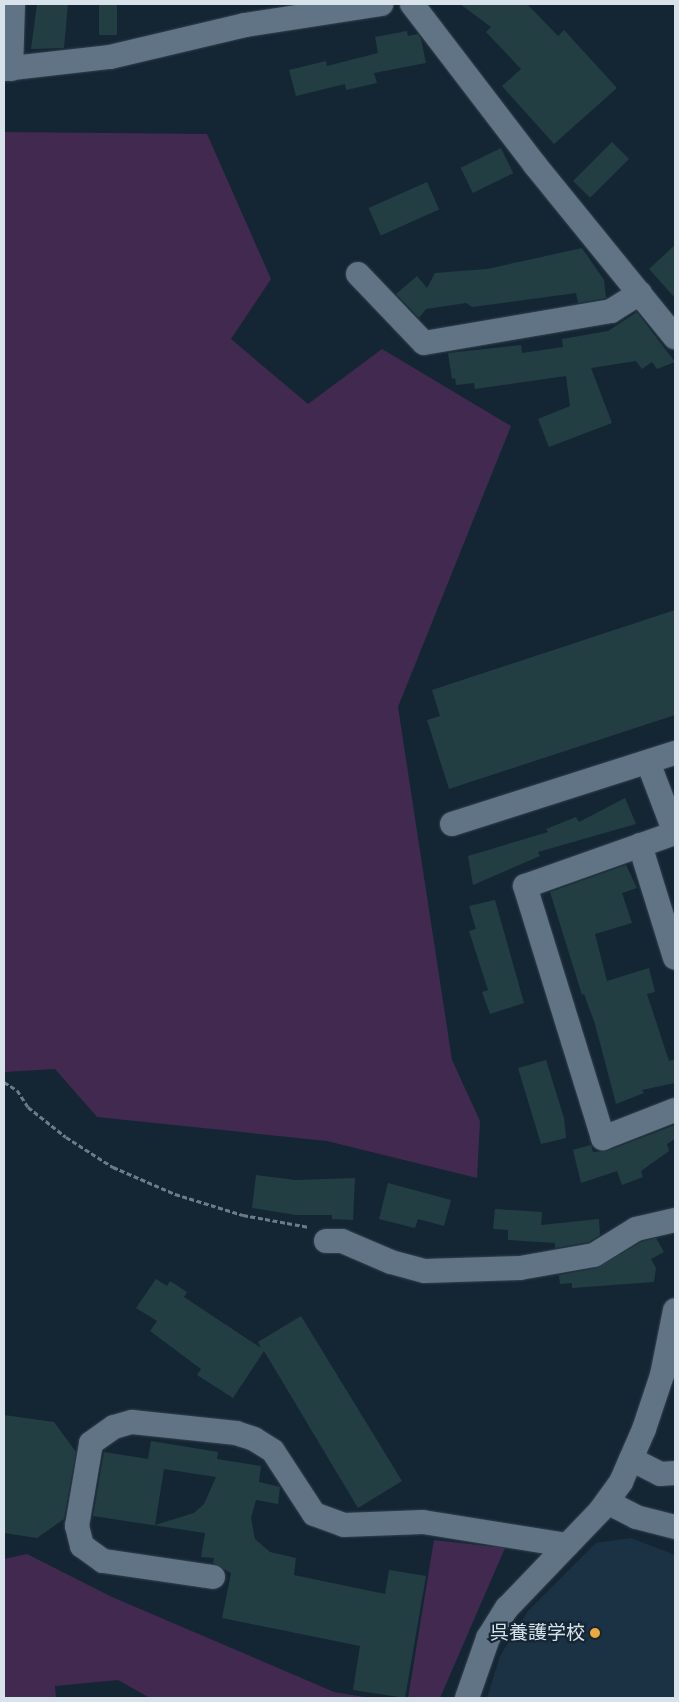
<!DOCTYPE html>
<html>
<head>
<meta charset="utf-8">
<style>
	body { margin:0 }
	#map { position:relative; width:679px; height:1702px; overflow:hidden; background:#142634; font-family:"PT Sans Narrow","Noto Sans JP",sans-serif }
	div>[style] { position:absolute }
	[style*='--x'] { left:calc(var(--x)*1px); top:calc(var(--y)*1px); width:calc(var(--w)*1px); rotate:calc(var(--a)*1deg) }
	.built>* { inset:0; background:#1b3244 }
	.green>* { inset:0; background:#422950 }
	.building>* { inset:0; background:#223e43; transform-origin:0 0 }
	.path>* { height:3px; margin-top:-1.5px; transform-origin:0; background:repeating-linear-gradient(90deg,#6c7b86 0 5px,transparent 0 7.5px) }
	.roads { filter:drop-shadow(0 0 1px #34414d) drop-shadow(0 0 1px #34414d) }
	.minor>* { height:24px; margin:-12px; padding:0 12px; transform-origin:12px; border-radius:12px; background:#607485 }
	.dots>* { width:14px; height:14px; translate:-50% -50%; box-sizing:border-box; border:2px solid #142634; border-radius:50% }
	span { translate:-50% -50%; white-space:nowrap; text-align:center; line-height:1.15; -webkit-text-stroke:4.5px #142634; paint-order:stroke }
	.poi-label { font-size:19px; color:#d7e2eb }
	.right { translate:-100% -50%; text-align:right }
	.frame { position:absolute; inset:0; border:5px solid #d7e2eb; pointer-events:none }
</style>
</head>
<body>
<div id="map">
	<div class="built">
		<div style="clip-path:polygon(631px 1538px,675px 1555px,675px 1698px,487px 1698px,500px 1656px,528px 1611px,596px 1543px)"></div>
	</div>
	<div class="green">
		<div style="clip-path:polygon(4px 132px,207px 134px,271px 279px,231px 339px,308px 404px,382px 349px,511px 426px,398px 707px,452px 1060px,480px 1121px,477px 1178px,327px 1141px,97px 1117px,55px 1069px,4px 1072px)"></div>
		<div style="clip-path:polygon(434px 1540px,505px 1548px,440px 1698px,408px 1698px)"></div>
		<div style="clip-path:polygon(27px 1554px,112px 1597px,334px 1692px,371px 1698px,150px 1698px,118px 1680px,55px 1686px,56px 1698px,4px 1698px,4px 1559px)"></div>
	</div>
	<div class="building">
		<div style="clip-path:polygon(37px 4px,68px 4px,64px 48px,31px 49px)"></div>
		<div style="left:99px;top:4px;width:18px;height:31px"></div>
		<div style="clip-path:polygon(460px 4px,527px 4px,558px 36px,564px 30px,617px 88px,554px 144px,502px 86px,521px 69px,486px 32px,491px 27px)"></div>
		<div style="clip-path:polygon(407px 31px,408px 36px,418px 34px,421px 39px,426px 63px,374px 73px,377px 83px,346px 90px,345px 84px,296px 96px,289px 70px,326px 61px,327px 66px,378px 53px,375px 37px)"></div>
		<div style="left:612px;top:142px;width:24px;height:55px;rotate:45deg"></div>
		<div style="left:501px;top:148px;width:28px;height:45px;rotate:64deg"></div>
		<div style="left:427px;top:182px;width:30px;height:64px;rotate:66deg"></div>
		<div style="clip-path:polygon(675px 245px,675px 298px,649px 269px)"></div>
		<div style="clip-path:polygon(582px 248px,604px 280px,606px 298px,578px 303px,576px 293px,472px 307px,466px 303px,426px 309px,419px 318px,396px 294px,417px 276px,427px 288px,435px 273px,487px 269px)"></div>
		<div style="clip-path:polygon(637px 312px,675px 362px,657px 369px,652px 362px,642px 369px,636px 361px,591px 368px,612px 423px,549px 447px,538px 419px,570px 406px,566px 376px,475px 389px,474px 383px,456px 385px,455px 378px,452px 379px,448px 353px,521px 345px,522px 353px,563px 347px,562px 339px,608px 331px)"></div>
		<div style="clip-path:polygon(675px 610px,675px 715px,449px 789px,427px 720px,440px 716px,432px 690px)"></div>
		<div style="clip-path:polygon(625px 798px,636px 824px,538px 852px,540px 856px,473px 885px,468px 856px,548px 832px,546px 829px,576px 817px,579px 822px)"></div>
		<div style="clip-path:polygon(626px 865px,637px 888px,622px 893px,632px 923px,595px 934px,607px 981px,649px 968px,655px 992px,647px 994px,669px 1061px,675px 1059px,675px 1083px,642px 1090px,644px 1093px,616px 1104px,595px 1024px,584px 994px,582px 995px,550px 892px)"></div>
		<div style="clip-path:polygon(495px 900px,524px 1003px,490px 1014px,482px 992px,488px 990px,469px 931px,476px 929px,469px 906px)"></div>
		<div style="clip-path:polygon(546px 1060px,564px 1118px,566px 1138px,541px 1144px,518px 1068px)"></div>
		<div style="clip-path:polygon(675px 1125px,675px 1139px,667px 1144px,669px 1151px,641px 1171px,643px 1177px,622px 1185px,617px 1171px,581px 1183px,573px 1150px,591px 1145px,593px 1152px,607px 1151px)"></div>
		<div style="clip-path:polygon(256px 1175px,296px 1180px,355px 1178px,353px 1220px,332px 1219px,332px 1215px,296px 1215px,252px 1208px)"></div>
		<div style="clip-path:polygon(388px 1183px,451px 1200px,444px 1226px,418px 1219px,415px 1228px,379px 1219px)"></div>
		<div style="clip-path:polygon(495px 1209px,542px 1212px,541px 1225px,599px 1219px,600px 1235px,589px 1242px,555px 1248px,555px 1243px,508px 1240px,508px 1230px,493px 1229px)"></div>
		<div style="clip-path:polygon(656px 1238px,664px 1252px,651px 1259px,656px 1268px,654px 1282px,572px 1288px,572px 1283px,560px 1284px,559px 1275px,597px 1268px,641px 1242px)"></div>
		<div style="clip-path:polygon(156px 1279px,167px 1286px,170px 1281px,187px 1292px,184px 1297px,261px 1348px,258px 1342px,301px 1316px,402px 1481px,358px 1508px,264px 1351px,233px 1398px,197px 1375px,201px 1369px,150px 1331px,157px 1321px,136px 1308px)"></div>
		<div style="clip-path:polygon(4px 1415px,54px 1422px,76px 1452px,64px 1519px,37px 1538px,4px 1533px)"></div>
		<div style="clip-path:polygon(evenodd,151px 1441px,218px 1452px,217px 1459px,261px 1466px,259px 1482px,280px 1487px,278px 1504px,256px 1500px,251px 1518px,255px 1539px,270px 1552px,296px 1558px,294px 1575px,385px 1594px,389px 1570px,426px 1576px,405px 1698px,353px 1690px,360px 1646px,222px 1618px,231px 1573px,213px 1563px,214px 1558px,201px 1557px,205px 1533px,93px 1516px,104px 1452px,148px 1459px,151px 1441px,164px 1469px,216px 1477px,204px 1504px,194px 1513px,155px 1525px,164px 1469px)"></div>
	</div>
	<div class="path">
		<div style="--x:4;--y:1082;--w:15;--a:32"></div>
		<div style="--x:17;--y:1090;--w:20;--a:57"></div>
		<div style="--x:28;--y:1107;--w:48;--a:38.3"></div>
		<div style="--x:66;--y:1137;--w:56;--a:32.6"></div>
		<div style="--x:113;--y:1167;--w:68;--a:23.5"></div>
		<div style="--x:175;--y:1194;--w:71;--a:17.2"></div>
		<div style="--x:243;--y:1215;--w:67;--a:10.3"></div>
	</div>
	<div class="roads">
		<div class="minor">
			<div style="--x:412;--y:4;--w:203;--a:52.6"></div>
			<div style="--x:535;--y:165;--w:222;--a:50.9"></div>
			<div style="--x:4;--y:69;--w:107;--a:-6.5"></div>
			<div style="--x:110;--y:57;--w:139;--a:-13.3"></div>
			<div style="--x:245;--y:25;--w:138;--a:-8.8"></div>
			<div style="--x:11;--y:69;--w:65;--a:-88.2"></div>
			<div style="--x:358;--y:274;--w:95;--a:46.3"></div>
			<div style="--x:424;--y:343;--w:190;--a:-9.7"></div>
			<div style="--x:611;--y:311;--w:34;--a:-32"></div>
			<div style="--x:648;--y:762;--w:76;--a:69.2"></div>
			<div style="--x:452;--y:824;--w:234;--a:-17.7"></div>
			<div style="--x:675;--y:833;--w:159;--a:160.5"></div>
			<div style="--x:525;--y:886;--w:264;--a:72.8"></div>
			<div style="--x:603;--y:1138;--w:77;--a:-21.3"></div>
			<div style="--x:640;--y:845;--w:118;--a:72.8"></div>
			<div style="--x:326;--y:1241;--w:16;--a:0"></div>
			<div style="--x:342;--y:1241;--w:53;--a:23.2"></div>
			<div style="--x:391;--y:1262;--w:35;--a:15"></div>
			<div style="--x:425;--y:1271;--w:95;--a:-1.8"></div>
			<div style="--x:520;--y:1268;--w:75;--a:-10"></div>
			<div style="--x:594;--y:1255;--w:49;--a:-31.8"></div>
			<div style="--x:636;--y:1229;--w:40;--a:-13"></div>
			<div style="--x:631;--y:1459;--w:33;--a:27"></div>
			<div style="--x:660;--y:1474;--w:15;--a:-4"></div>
			<div style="--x:607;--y:1502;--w:33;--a:27"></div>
			<div style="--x:636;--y:1517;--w:40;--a:14.4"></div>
			<div style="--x:213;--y:1577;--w:111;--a:-171.7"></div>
			<div style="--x:103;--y:1561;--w:26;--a:-144"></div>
			<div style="--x:82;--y:1546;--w:21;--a:-104"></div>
			<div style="--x:77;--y:1526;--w:84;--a:-80.4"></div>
			<div style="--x:91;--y:1443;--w:28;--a:-35"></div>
			<div style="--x:114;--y:1427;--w:19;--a:-16"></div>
			<div style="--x:132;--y:1422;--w:105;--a:6"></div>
			<div style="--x:236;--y:1433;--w:19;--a:18"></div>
			<div style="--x:254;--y:1439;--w:22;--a:32"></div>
			<div style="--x:273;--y:1451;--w:75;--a:56.9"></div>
			<div style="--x:314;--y:1514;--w:32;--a:20"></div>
			<div style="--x:344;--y:1525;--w:79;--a:-2.2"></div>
			<div style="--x:423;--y:1522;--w:146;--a:9.1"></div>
			<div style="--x:467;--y:1698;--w:64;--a:-70.7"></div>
			<div style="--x:488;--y:1638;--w:36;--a:-58"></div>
			<div style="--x:507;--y:1608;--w:134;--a:-46.2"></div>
			<div style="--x:600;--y:1511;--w:36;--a:-54"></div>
			<div style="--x:621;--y:1482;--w:58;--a:-66.5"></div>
			<div style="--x:644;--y:1429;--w:57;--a:-71.6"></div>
			<div style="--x:662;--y:1375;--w:66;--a:-78.7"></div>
		</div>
	</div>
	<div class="dots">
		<div style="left:595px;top:1633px;background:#eda83b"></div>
	</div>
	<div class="poi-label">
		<span class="right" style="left:585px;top:1633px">呉養護学校</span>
	</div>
	<div class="frame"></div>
</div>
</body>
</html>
